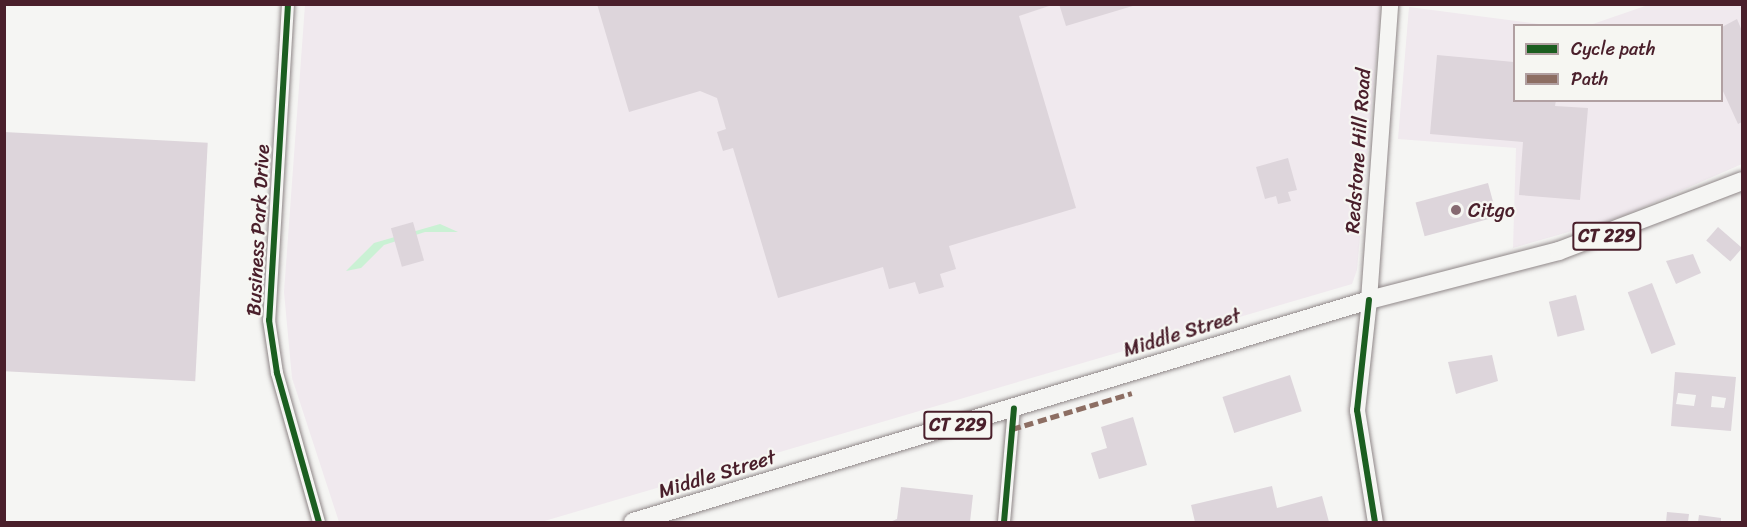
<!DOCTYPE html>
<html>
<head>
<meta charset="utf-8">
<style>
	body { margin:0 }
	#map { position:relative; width:1747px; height:527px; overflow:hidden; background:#f5f5f3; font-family:Sriracha,sans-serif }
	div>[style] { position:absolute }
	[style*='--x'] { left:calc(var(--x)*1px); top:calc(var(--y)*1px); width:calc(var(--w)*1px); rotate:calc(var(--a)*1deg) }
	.built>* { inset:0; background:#f0e9ee }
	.green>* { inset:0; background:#caf1d4 }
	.building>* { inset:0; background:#ddd5db; transform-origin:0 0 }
	.roads { filter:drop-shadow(0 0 2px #8f8788) drop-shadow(0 0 2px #8f8788) }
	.minor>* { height:12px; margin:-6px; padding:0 6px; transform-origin:6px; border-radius:6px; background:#f5f5f3 }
	.tertiary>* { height:15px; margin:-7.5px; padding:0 7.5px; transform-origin:7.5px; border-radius:7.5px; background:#f5f5f3 }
	.secondary>* { height:16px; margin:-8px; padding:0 8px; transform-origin:8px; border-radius:8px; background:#f5f5f3 }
	.primary>* { height:18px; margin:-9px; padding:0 9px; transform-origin:9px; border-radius:9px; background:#f5f5f3 }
	.quiet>* { height:4.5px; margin-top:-2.25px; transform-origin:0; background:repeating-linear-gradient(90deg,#8d6e63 0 9px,transparent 0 13.5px) }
	.cycleway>* { height:6px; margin:-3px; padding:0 3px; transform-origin:3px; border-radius:3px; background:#1b5e20 }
	.dots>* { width:16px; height:16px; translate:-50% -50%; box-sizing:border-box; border:3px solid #f6f6f2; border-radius:50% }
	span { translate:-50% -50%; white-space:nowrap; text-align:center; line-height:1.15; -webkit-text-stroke:4.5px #f6f6f2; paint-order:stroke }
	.shield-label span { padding:2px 4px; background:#f6f6f2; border:2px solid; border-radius:4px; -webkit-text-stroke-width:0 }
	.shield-label { font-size:18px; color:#4a1f2b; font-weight:700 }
	.street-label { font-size:20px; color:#4a1f2b }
	.poi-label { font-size:20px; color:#4a1f2b }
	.left { translate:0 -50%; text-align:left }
	.frame { position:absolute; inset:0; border:6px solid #4a1f2b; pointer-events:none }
	.legend { position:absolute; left:1513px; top:24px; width:210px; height:78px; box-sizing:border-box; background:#f6f6f2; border:2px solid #b1a0a2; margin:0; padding:8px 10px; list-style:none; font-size:18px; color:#4a1f2b }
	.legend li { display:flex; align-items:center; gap:12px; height:30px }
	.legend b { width:30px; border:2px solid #b1a0a2 }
</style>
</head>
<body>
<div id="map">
	<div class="built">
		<div style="clip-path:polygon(305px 5px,1381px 5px,1357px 270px,1352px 284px,541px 522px,339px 522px,292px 378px,284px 292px)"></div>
		<div style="clip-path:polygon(1648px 5px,1742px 5px,1742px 164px,1621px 217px,1513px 248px,1516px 148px,1398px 139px,1409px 7px,1547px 25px,1514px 26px,1514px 100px,1722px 100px,1722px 26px,1590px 25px)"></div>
	</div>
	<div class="green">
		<div style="clip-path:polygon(440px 224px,458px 232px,425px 232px,384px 245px,361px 268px,346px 271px,374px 243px)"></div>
	</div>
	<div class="building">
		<div style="clip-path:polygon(597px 4px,1055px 4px,1019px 16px,1076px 208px,949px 246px,956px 269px,940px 274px,944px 287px,919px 294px,915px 282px,889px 289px,883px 267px,778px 298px,733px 148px,723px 151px,717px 132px,726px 129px,717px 98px,700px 91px,629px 112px)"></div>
		<div style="clip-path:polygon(1059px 4px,1136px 4px,1136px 5px,1066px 26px)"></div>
		<div style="clip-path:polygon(1737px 19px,1742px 31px,1742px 122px,1738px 124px,1722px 89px,1722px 27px)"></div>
		<div style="clip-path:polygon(1437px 55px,1514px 62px,1514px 100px,1556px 100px,1555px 106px,1588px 108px,1580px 200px,1519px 195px,1523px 142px,1430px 134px)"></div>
		<div style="left:4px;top:132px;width:204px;height:239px;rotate:3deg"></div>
		<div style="clip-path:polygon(1288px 158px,1297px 190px,1288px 192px,1291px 201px,1278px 204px,1276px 196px,1265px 199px,1256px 167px)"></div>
		<div style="left:1488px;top:183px;width:35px;height:75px;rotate:75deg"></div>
		<div style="left:413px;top:222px;width:40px;height:23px;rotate:74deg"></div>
		<div style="left:1718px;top:227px;width:32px;height:18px;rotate:41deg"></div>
		<div style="clip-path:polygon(1693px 254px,1701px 273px,1676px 284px,1666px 261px)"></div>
		<div style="left:1652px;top:283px;width:66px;height:26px;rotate:69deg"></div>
		<div style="left:1576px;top:295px;width:36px;height:28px;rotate:76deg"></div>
		<div style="clip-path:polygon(1492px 355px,1498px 381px,1456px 394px,1448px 362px)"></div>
		<div style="clip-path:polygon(evenodd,1675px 372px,1736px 377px,1731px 431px,1671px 426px,1675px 372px,1678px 393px,1696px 395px,1694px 406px,1676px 404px,1678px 393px,1675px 372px,1712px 396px,1726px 398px,1724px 408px,1711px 407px,1712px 396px)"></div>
		<div style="left:1290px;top:375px;width:38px;height:71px;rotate:72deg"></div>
		<div style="clip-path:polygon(1133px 417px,1147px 465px,1099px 479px,1091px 453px,1107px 448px,1101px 427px)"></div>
		<div style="clip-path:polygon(1272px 486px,1277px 508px,1322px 496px,1329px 522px,1195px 522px,1191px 505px)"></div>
		<div style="clip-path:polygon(901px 487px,973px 495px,970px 522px,890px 522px,897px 519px)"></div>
		<div style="clip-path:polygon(1667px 512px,1689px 514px,1688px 522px,1666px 522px)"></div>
		<div style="clip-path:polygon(1699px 515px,1721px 518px,1721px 522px,1698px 522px)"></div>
	</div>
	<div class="roads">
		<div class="minor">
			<div style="--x:288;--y:4;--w:317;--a:93.4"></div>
			<div style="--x:269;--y:320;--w:54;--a:81.4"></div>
			<div style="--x:277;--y:373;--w:155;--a:74.3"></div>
			<div style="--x:1004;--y:522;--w:114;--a:-85"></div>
		</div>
		<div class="tertiary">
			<div style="--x:1369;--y:300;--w:111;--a:96.2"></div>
			<div style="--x:1357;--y:410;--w:113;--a:80.9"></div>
		</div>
		<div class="secondary">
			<div style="--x:1369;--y:300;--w:297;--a:-85.9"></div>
		</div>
		<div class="primary">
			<div style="--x:633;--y:522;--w:769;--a:-16.78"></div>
			<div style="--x:1369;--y:300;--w:196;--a:-14.5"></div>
			<div style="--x:1559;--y:251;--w:196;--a:-20.9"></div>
		</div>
	</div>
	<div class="quiet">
		<div style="--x:1012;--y:429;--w:125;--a:-16.7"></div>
	</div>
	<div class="cycleway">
		<div style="--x:288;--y:4;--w:317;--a:93.4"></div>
		<div style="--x:269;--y:320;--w:54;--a:81.4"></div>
		<div style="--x:277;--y:373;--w:155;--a:74.3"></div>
		<div style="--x:1369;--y:300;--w:111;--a:96.2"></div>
		<div style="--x:1357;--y:410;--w:113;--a:80.9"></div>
		<div style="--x:1004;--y:522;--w:114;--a:-85"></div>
	</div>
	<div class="dots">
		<div style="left:1456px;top:210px;background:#866a71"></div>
	</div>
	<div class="shield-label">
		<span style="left:1607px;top:236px">CT 229</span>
		<span style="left:958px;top:425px">CT 229</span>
	</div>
	<div class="street-label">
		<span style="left:1358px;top:151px;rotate:-86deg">Redstone Hill Road</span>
		<span style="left:258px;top:230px;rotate:-87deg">Business Park Drive</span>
		<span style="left:1182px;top:333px;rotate:-17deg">Middle Street</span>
		<span style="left:717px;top:474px;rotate:-17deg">Middle Street</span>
	</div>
	<div class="poi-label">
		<span class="left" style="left:1468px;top:210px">Citgo</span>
	</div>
	<div class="frame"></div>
	<ul class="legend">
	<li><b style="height:8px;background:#1b5e20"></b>Cycle path</li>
	<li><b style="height:8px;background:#8d6e63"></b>Path</li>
	</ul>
</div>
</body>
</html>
